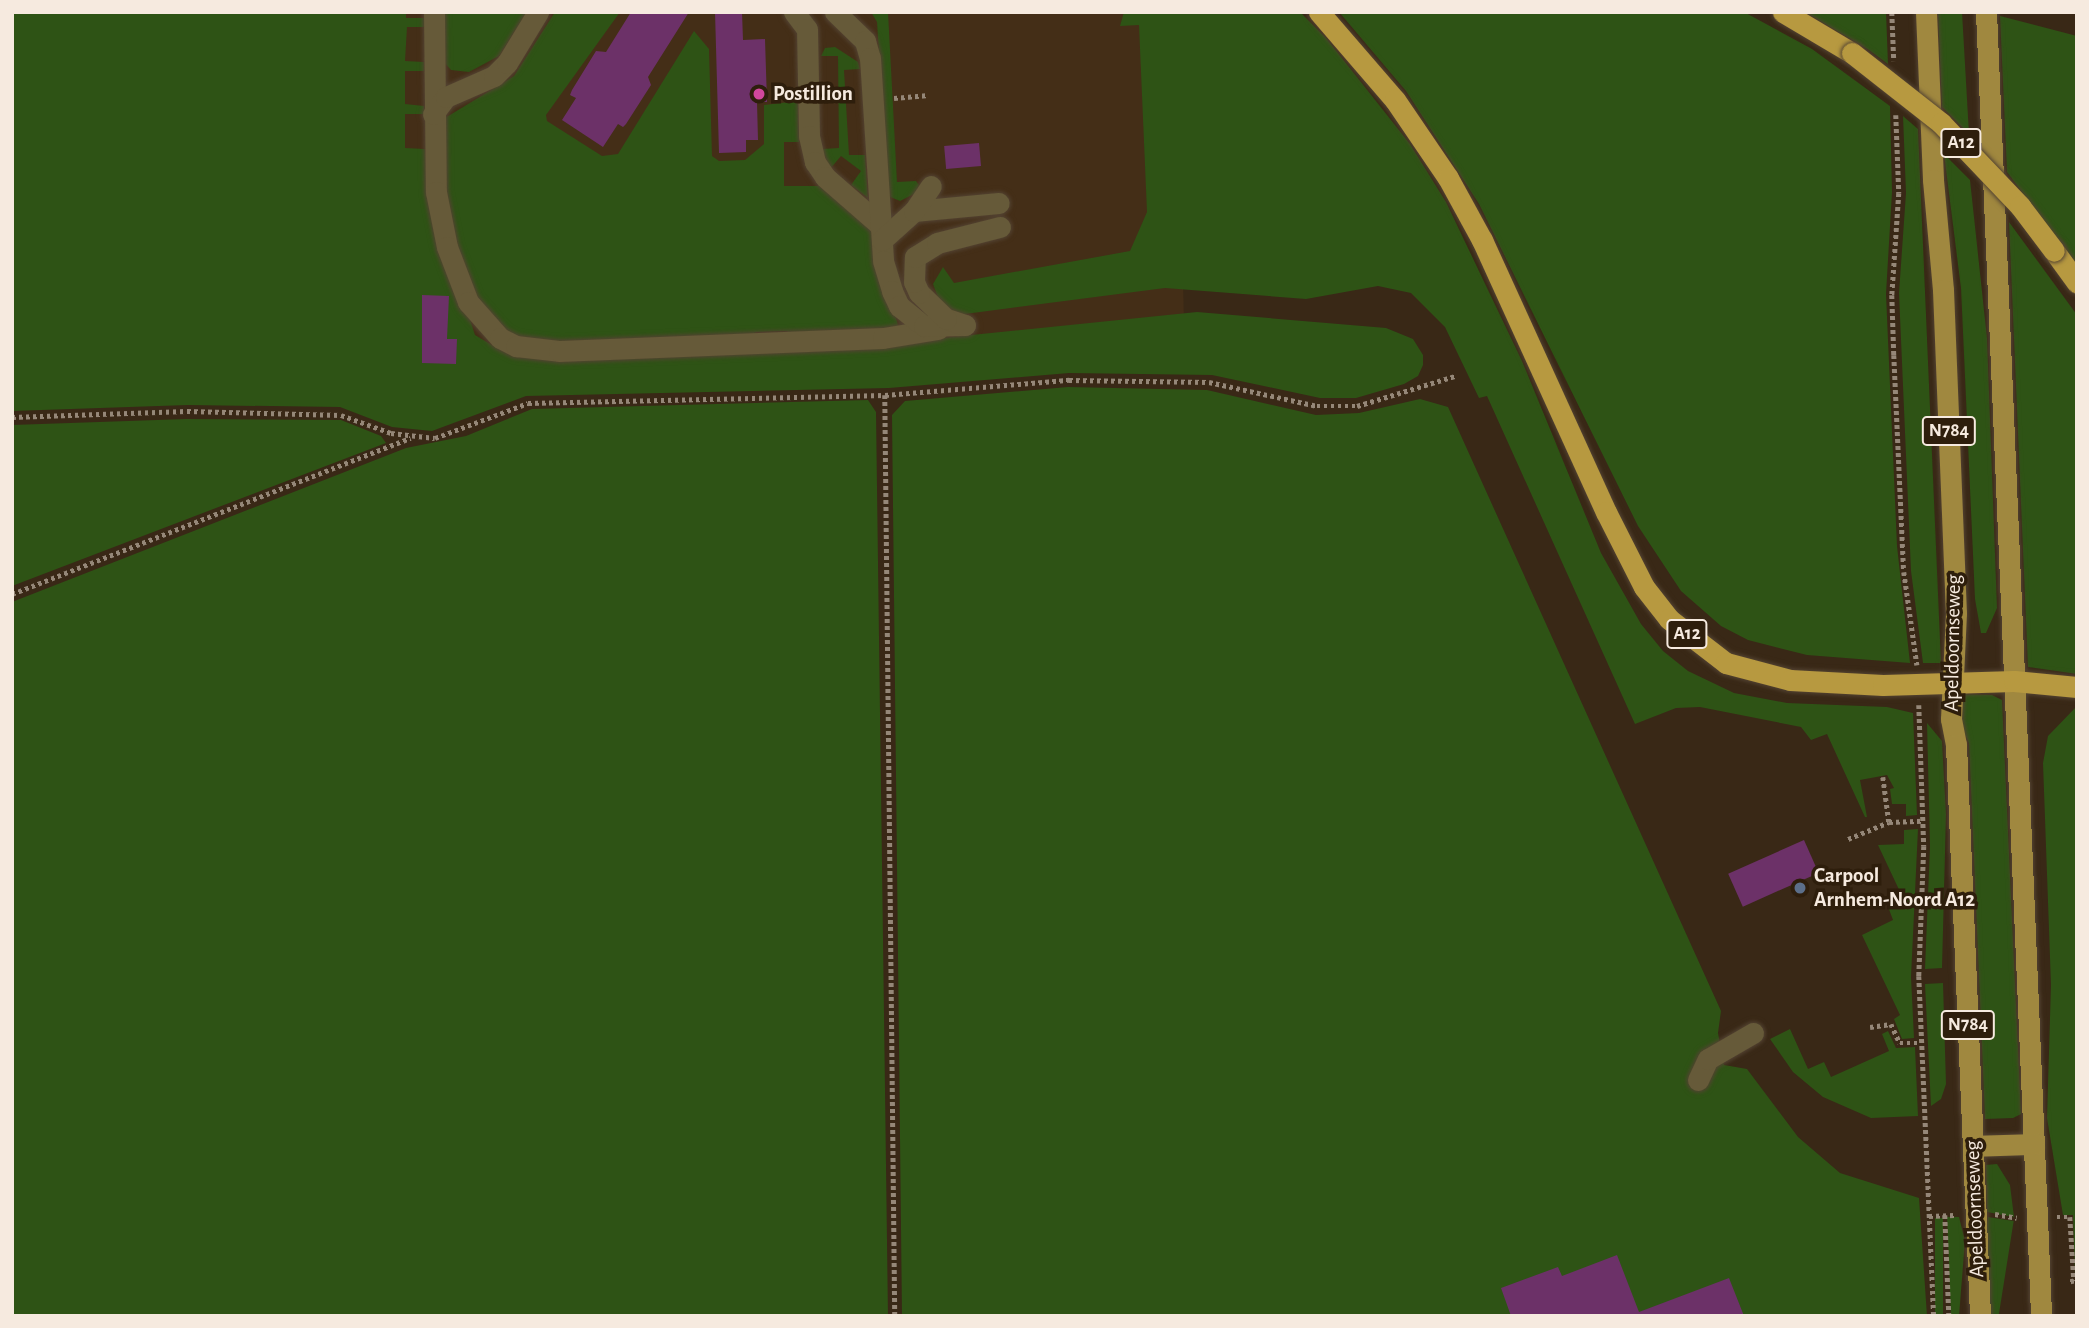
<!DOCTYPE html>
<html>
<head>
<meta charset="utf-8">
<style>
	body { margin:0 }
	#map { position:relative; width:2089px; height:1328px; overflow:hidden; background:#392816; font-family:"Alegreya Sans",sans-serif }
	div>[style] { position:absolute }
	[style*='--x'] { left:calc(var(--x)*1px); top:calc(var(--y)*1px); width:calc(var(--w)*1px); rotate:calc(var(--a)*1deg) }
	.built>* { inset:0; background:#442e17 }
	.green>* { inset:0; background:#2e5315; transform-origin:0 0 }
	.building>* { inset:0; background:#6c3168; transform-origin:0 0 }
	.path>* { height:4.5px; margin-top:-2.25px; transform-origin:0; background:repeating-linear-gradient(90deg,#958778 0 3.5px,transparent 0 7px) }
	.roads { filter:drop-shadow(0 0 2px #534332) drop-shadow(0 0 2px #534332) }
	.minor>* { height:21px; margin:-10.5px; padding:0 10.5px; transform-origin:10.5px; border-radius:10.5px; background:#665a39 }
	.major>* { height:21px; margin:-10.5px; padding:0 10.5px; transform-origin:10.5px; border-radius:10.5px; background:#a0883f }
	.highway>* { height:21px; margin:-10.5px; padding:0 10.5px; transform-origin:10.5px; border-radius:10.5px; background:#b79940 }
	.bridges { filter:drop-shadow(0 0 2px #534332) drop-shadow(0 0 2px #534332) }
	.highway-bridge>* { height:21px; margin:-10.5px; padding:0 10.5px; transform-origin:10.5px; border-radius:10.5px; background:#b79940 }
	.dots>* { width:19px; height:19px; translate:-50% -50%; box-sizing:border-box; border:4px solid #2e1e0c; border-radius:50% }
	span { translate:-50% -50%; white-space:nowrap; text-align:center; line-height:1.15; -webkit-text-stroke:7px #2e1e0c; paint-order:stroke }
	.shield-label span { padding:2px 5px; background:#2e1e0c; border:2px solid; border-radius:5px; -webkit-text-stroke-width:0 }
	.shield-label { font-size:19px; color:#f6eadf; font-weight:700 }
	.poi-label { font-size:21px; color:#f6eadf; font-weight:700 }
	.left { translate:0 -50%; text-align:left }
	.street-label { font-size:21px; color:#f6eadf }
	.frame { position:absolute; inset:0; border:14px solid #f6eadf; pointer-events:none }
</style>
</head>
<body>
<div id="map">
	<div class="built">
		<div style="clip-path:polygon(400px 12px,1177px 12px,1184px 324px,399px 375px)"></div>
	</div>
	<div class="green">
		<div style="clip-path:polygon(12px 12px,406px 12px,406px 18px,425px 18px,425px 27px,407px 27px,405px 61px,424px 62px,424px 71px,405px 71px,405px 104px,424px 106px,424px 114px,405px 114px,405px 148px,425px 149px,430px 194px,475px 335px,497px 348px,526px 354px,902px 342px,1197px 312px,1386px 328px,1413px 339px,1423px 355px,1423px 365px,1418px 376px,1404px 384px,1356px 398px,1320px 398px,1212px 375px,1069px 373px,889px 388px,526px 396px,432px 431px,392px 427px,340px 407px,188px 405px,12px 411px)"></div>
		<div style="clip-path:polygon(445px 12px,527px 12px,499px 56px,469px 72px,451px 70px,442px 60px)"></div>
		<div style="clip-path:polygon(555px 12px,620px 12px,546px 115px,547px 121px,602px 156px,618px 154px,694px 31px,709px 49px,712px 156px,719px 161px,745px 160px,764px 144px,764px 105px,798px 101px,799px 142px,784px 142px,784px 186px,819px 186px,870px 227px,898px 325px,894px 329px,795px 338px,787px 331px,756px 332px,743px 340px,527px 341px,490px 322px,464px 279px,443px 191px,445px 118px,514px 76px)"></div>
		<div style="clip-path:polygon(871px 12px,888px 12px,897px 182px,916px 181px,919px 185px,916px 193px,900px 201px,888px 196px,877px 22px)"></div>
		<div style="clip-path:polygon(1124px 12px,1300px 12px,1326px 38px,1410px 144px,1446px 202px,1522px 361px,1601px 553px,1641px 624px,1663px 651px,1688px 671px,1734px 693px,1787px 703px,1887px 707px,1913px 713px,1917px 815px,1906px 816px,1906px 804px,1892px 804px,1890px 789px,1894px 788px,1887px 775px,1860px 780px,1867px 817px,1865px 817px,1827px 734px,1811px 740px,1801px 727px,1700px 707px,1676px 708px,1635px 724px,1487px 396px,1479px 398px,1445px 327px,1411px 293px,1378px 286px,1306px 299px,1165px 288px,965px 314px,952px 312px,940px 303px,933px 284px,943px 267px,954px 283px,1130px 251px,1147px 212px,1139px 25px,1120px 26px)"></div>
		<div style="clip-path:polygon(1339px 12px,1744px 12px,1812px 49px,1890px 106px,1892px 192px,1886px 294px,1897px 546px,1910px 663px,1807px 655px,1748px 640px,1721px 626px,1681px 591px,1638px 526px,1479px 204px,1406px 91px)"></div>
		<div style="clip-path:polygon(1805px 12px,1886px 12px,1888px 64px,1869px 50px)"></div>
		<div style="clip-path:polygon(1938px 12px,1962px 12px,1969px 134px,1942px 107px)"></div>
		<div style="clip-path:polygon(2000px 16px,2077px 36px,2077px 266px,2007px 172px)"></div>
		<div style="clip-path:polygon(835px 47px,858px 62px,860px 69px,844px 70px,849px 155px,865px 155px,868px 198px,851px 185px,861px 171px,841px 156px,830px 169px,822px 149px,839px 148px,838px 56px,821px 56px,825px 48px)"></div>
		<div style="clip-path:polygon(1903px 116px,1918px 129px,1941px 663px,1923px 663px,1911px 571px,1899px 293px,1906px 193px)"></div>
		<div style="clip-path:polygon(1944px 154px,1970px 180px,1987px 338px,1997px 608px,1986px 633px,1981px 633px,1975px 599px,1961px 288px)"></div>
		<div style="clip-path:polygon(2009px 222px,2077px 315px,2077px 674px,2028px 667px)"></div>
		<div style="clip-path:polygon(1068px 387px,1207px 390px,1316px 415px,1359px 413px,1420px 399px,1448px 407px,1721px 1011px,1718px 1033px,1724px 1065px,1747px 1069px,1798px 1137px,1840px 1173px,1919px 1198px,1927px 1316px,902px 1316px,892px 415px,905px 401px)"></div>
		<div style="clip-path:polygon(868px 400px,876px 412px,888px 1316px,12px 1316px,12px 602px,406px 448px,466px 436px,532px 409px)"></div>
		<div style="clip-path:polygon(186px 419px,341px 420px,381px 436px,386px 443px,12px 586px,12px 425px)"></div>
		<div style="clip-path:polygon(1955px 694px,1992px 695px,2002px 700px,2021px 1114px,2013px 1118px,1985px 1119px,1969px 743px,1956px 716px)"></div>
		<div style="clip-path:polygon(2077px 706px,2077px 1276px,2075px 1276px,2073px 1215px,2063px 1215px,2047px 1118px,2051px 985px,2043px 763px,2048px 736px)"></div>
		<div style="clip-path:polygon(1927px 723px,1942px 741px,1946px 814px,1942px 968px,1925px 969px,1930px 846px)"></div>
		<div style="clip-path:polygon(1918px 829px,1911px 977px,1914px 1038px,1902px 1039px,1894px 1019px,1900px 1015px,1862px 935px,1893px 920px,1887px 904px,1902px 896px,1878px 845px,1904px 844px,1904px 830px)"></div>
		<div style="clip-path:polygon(1943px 983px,1946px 1084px,1941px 1099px,1931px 1106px,1925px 984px)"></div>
		<div style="clip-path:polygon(1790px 1029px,1808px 1069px,1824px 1062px,1831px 1077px,1889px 1051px,1882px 1034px,1888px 1031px,1896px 1048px,1915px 1047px,1918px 1116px,1871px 1118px,1823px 1097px,1793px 1072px,1770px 1039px)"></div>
		<div style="clip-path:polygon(1997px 1164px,2010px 1185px,2014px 1217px,1987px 1212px,1986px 1165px)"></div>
		<div style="clip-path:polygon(1947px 1217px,1959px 1217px,1965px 1241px,1959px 1316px,1951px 1316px)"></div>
		<div style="left:1988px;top:1217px;width:26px;height:99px;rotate:9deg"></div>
		<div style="left:1935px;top:1218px;width:8px;height:98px"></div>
	</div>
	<div class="building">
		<div style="clip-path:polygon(631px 12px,689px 12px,648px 77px,651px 85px,626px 124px,623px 127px,618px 124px,603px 147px,562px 120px,576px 98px,570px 95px,572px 90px,596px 51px,606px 52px)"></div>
		<div style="clip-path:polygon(715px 12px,742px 12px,743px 40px,765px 39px,767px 102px,757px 102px,758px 140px,746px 140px,746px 152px,719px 153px)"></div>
		<div style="left:979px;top:143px;width:23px;height:35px;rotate:85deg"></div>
		<div style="clip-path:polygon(422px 295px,449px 296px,447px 339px,457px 339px,456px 364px,422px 363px)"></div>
		<div style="left:1804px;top:840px;width:36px;height:83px;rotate:66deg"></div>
		<div style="clip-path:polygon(1617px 1255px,1639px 1312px,1729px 1278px,1744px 1316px,1511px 1316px,1501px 1288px,1558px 1267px,1562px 1276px)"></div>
	</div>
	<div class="path">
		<div style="--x:1892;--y:12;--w:49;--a:87.7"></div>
		<div style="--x:894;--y:98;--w:32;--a:-5"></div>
		<div style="--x:1896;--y:115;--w:78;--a:87.8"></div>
		<div style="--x:1899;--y:193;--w:102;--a:93.9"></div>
		<div style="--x:1892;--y:295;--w:60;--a:88.1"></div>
		<div style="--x:1894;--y:355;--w:217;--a:87.4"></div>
		<div style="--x:1904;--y:572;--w:94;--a:82"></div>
		<div style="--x:885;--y:395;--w:921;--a:89.38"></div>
		<div style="--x:12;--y:417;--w:175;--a:-2"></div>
		<div style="--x:187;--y:411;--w:154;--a:1.5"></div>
		<div style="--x:341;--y:415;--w:53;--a:19.8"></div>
		<div style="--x:391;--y:433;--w:44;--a:6.5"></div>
		<div style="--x:435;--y:438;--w:99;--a:-20.6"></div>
		<div style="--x:528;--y:403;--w:357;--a:-1.3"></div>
		<div style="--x:885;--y:395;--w:185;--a:-4.7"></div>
		<div style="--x:1069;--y:380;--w:140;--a:0.8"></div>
		<div style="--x:1209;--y:382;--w:111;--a:12.5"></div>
		<div style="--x:1317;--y:406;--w:40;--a:0"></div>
		<div style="--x:1357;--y:406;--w:102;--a:-17"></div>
		<div style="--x:12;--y:594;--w:428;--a:-21.4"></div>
		<div style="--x:1919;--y:705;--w:141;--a:88"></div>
		<div style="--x:1924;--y:846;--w:130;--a:92.2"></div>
		<div style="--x:1919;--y:976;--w:340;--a:87.5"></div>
		<div style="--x:1883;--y:777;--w:45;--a:82.4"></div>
		<div style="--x:1848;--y:839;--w:44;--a:-22.5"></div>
		<div style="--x:1889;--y:822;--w:34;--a:-2"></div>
		<div style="--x:1870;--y:1027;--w:21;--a:-8"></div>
		<div style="--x:1891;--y:1024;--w:21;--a:65"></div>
		<div style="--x:1900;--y:1043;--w:21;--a:0"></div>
		<div style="--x:1995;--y:1214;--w:22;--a:10"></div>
		<div style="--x:1945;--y:1215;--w:101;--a:87.7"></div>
		<div style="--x:1929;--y:1216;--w:26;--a:-2"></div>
		<div style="--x:2057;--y:1217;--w:13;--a:0"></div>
		<div style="--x:2070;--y:1217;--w:64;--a:86.4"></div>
		<div style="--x:2074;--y:1281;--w:5;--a:169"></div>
	</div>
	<div class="roads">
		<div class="minor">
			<div style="--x:434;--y:12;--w:180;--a:89.4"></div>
			<div style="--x:436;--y:192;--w:56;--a:78.7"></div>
			<div style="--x:447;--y:247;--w:59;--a:69.1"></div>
			<div style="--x:468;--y:302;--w:48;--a:48.4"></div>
			<div style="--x:500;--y:338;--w:18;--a:27"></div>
			<div style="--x:516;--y:346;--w:43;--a:6.6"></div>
			<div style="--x:559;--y:351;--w:324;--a:-2.3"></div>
			<div style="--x:883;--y:338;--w:56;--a:-9.3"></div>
			<div style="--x:794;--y:12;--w:21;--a:53"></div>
			<div style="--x:807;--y:29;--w:107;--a:88.9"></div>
			<div style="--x:809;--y:136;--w:27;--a:77"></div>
			<div style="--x:815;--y:162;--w:18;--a:56"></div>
			<div style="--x:825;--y:177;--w:73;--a:41.1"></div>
			<div style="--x:835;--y:12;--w:42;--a:44"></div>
			<div style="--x:865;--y:41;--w:18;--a:74"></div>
			<div style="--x:870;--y:58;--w:203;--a:86.3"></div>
			<div style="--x:883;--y:261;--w:31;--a:73"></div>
			<div style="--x:892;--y:291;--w:17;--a:65"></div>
			<div style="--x:899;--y:306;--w:32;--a:39"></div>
			<div style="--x:924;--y:326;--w:41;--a:-1.4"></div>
			<div style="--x:433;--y:114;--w:21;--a:-53"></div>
			<div style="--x:446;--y:97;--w:52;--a:-23.6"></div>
			<div style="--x:494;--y:76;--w:18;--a:-45"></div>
			<div style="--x:507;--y:63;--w:60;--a:-58.7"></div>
			<div style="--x:914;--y:211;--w:85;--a:-5.4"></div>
			<div style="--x:882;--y:240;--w:43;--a:-42.2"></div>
			<div style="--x:914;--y:211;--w:30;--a:-56"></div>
			<div style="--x:965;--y:325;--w:20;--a:-162"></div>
			<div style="--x:946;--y:319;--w:37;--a:-136"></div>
			<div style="--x:919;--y:293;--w:12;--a:-114"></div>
			<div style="--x:914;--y:282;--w:25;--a:-88"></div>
			<div style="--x:915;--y:257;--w:26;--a:-32"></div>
			<div style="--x:937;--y:243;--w:65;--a:-14.3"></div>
			<div style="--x:1698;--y:1080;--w:23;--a:-65"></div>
			<div style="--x:1708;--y:1059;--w:52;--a:-30"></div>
		</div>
		<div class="major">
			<div style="--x:1926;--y:12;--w:168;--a:87.6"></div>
			<div style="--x:1933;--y:180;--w:110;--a:84.8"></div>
			<div style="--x:1943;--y:290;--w:323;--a:87.7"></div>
			<div style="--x:1956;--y:613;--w:106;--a:92.7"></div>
			<div style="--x:1951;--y:719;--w:26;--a:79"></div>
			<div style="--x:1956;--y:745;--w:572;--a:87.59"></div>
			<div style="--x:1986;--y:12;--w:1305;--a:87.58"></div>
			<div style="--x:1973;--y:1146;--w:61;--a:-1.9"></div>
		</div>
		<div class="highway">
			<div style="--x:1319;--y:12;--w:116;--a:49.2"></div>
			<div style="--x:1395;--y:100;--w:94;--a:55.8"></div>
			<div style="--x:1448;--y:178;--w:71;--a:61.3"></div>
			<div style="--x:1482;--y:240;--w:299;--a:65.5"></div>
			<div style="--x:1606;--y:512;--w:84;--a:63.1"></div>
			<div style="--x:1644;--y:587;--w:41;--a:52"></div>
			<div style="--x:1669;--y:619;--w:72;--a:37.7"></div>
			<div style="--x:1726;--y:663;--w:66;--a:14.9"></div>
			<div style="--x:1790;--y:680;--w:93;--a:3.1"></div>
			<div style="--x:1883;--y:685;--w:131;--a:-1.7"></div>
			<div style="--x:2014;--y:681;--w:63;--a:5.4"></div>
			<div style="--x:1783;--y:12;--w:80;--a:30.7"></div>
			<div style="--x:2054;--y:251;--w:39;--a:54"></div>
		</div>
	</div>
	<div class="bridges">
		<div class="highway-bridge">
			<div style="--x:1852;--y:53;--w:113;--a:38.2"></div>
			<div style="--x:1941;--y:123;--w:115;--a:46.4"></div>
			<div style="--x:2020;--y:206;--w:56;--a:52.9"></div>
		</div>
	</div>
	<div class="dots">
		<div style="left:759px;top:94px;background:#d1479c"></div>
		<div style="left:1800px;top:888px;background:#5c6f8a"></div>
	</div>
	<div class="shield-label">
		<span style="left:1961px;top:143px">A12</span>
		<span style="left:1949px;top:431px">N784</span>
		<span style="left:1687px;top:634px">A12</span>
		<span style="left:1968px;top:1025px">N784</span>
	</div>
	<div class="poi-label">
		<span class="left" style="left:773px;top:94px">Postillion</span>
		<span class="left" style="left:1814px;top:888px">Carpool<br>Arnhem-Noord A12</span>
	</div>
	<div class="street-label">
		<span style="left:1953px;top:643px;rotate:-89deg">Apeldoornseweg</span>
		<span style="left:1975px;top:1209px;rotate:-92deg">Apeldoornseweg</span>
	</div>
	<div class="frame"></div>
</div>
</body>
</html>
